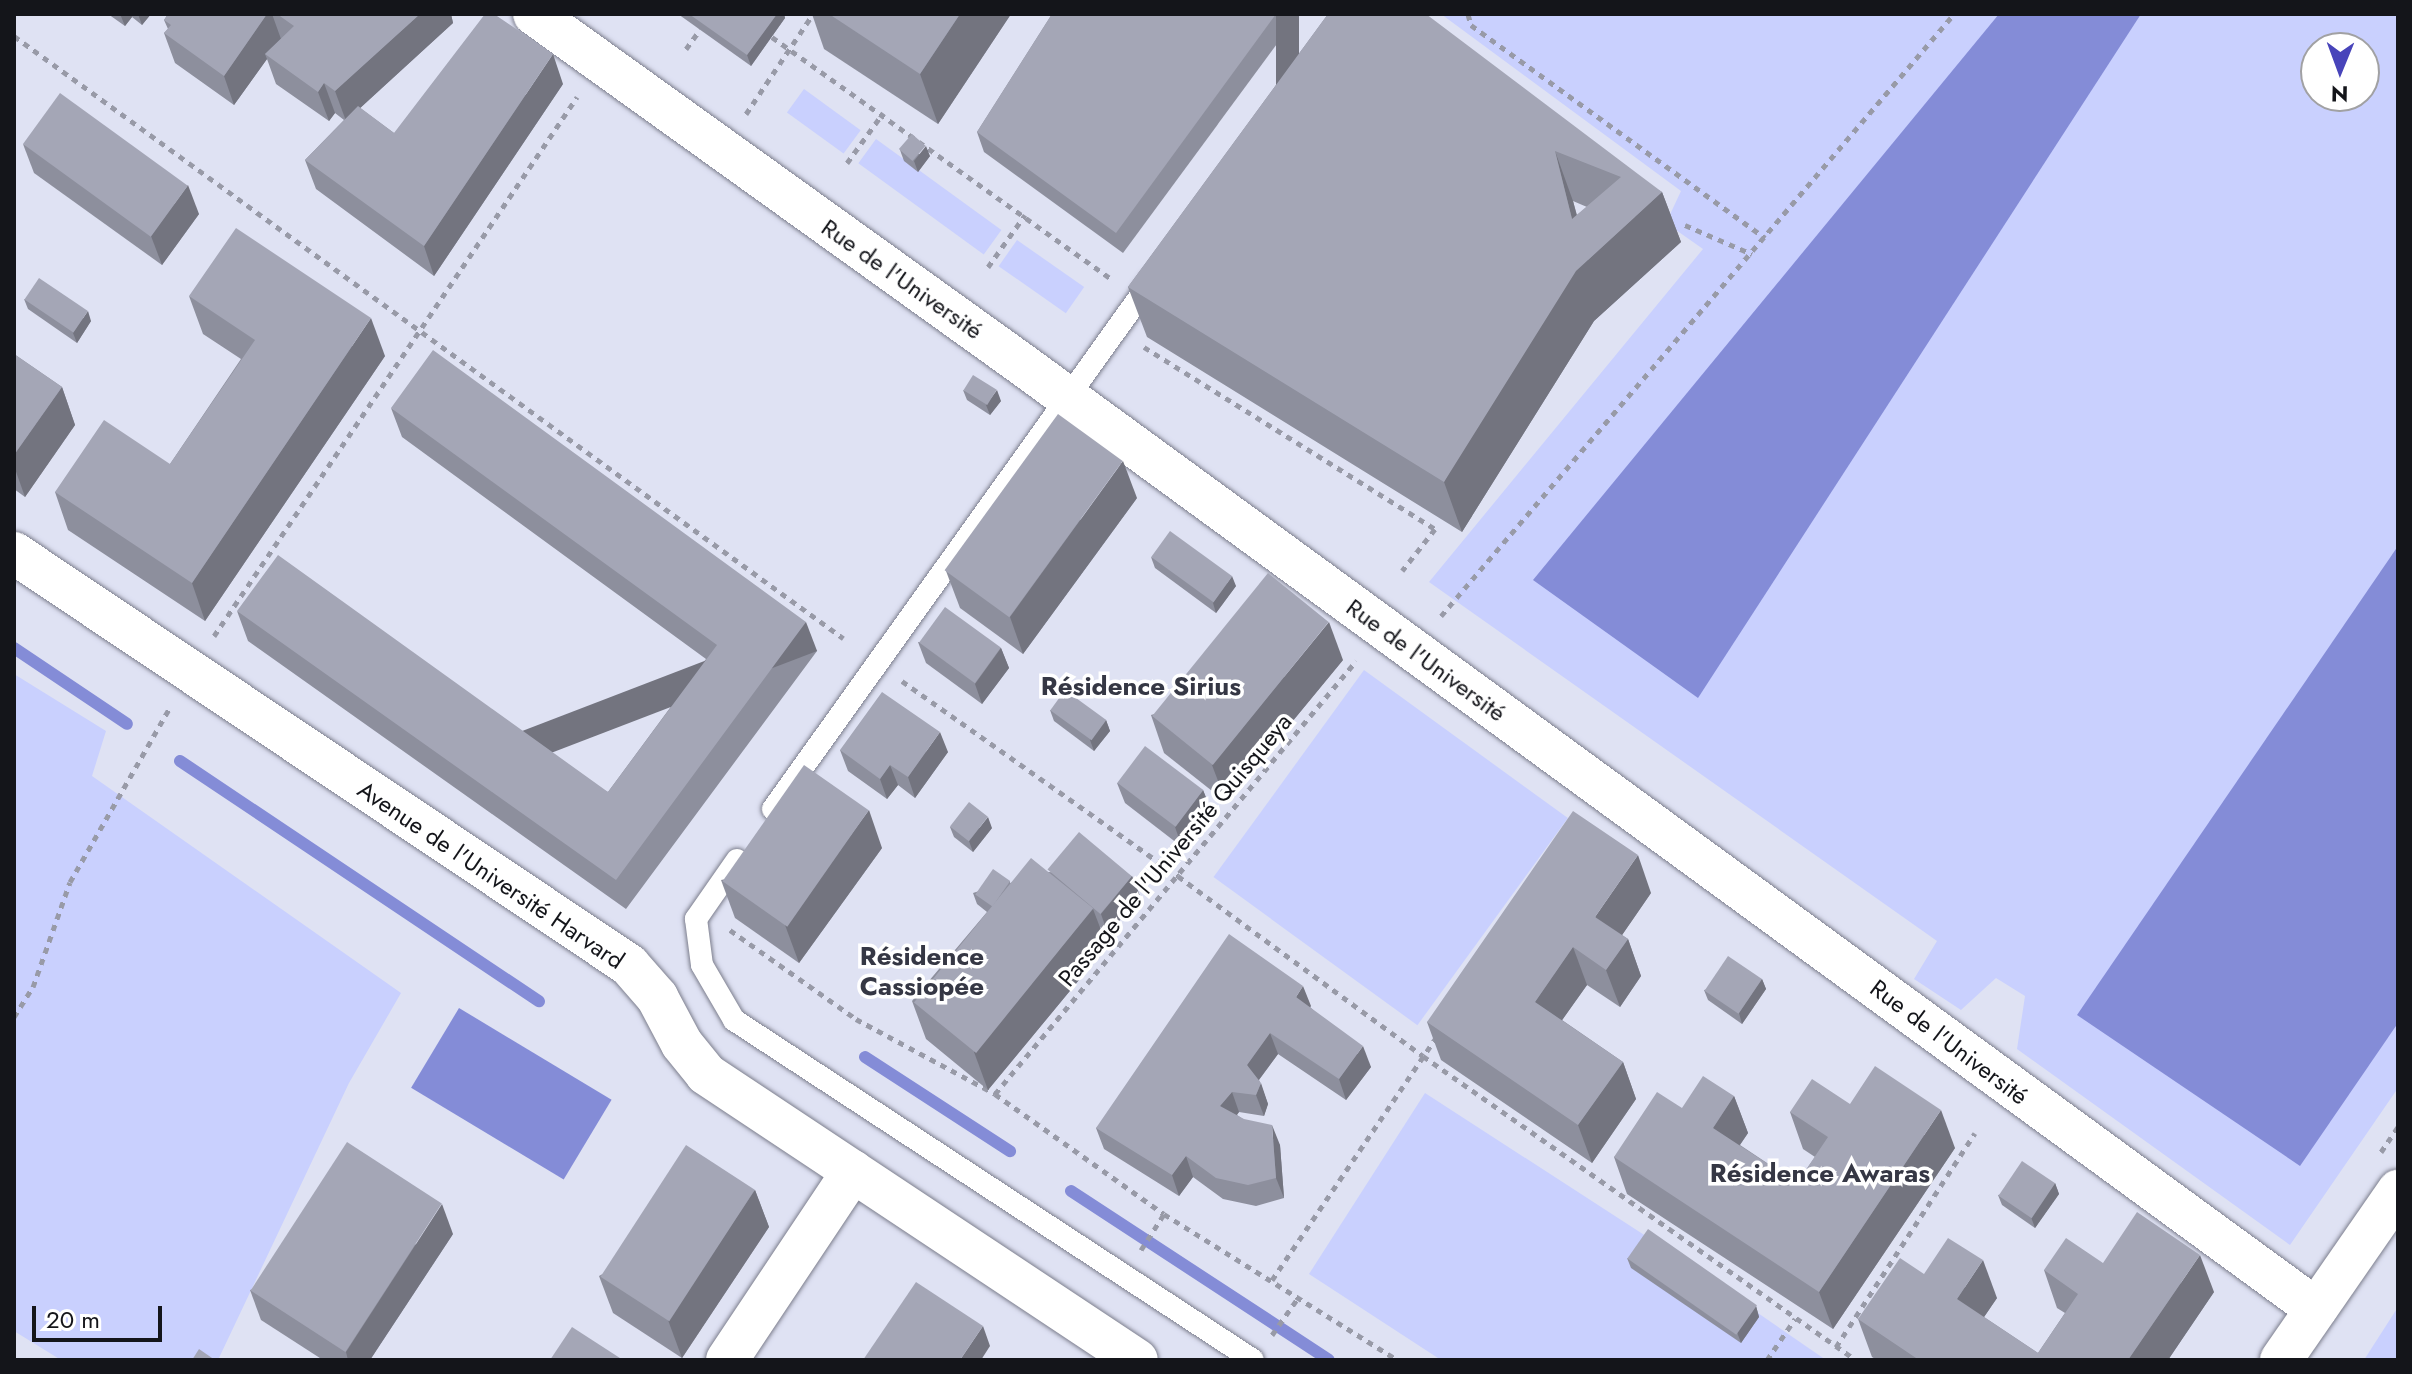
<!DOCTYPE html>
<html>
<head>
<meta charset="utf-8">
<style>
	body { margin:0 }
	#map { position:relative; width:2412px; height:1374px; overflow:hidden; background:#dfe2f3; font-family:Jost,sans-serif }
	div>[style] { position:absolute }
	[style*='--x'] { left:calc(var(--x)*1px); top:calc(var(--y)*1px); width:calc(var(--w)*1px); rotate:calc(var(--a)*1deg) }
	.green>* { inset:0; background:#c9d0fe; transform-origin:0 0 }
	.water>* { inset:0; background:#848cd7; transform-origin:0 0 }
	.stream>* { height:12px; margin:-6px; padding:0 6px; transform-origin:6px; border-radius:6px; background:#848cd7 }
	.path>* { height:5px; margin-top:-2.5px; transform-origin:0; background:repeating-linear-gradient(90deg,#989aa7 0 6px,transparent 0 12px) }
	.roads { filter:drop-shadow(0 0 2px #7c7e8d) drop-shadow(0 0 2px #7c7e8d) }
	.service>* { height:22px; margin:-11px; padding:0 11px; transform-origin:11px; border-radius:11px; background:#fff }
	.minor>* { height:42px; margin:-21px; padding:0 21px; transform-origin:21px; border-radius:21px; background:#fff }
	.wall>* { inset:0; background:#8d8f9d }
	.shaded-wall>* { inset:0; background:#73747f; transform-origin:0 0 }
	.building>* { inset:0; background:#a4a6b6; transform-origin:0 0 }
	span { translate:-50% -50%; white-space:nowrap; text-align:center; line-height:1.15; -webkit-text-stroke:7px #fff; paint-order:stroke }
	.street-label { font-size:24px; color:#14151a }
	.neighbourhood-label { font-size:26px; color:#353744; font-weight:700 }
	.frame { position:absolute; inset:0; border:16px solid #14151a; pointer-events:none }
	.north { position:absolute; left:2300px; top:32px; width:80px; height:80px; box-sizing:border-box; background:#fff; border:2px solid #a1a1a3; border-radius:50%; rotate:181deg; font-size:22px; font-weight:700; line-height:32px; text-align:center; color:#14151a }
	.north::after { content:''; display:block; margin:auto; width:28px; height:36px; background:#4844ba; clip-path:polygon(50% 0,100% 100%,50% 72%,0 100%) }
	.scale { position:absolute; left:32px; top:1306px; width:130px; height:36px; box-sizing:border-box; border:4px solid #14151a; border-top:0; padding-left:10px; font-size:24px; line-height:28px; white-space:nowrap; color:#14151a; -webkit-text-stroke:6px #fff; paint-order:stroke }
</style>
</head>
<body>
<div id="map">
	<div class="green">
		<div style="clip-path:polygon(evenodd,1441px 14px,2398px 14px,2398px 1088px,2290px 1245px,2017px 1049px,2025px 996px,1996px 978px,1961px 1010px,1914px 979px,1937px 941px,1429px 582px,1703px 249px,1666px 223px,1681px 191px,1441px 14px,2316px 48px,2364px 48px,2364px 96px,2316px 96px,2316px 48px)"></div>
		<div style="left:804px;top:89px;width:70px;height:29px;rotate:36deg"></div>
		<div style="left:876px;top:139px;width:155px;height:30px;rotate:36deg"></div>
		<div style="left:1017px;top:240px;width:82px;height:32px;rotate:35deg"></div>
		<div style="left:1364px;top:670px;width:252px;height:256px;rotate:36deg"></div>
		<div style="clip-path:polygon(14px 674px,106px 731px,92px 776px,401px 993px,349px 1083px,218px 1360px,61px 1360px,14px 1331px)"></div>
		<div style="clip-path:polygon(1425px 1093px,1652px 1240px,1826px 1360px,1441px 1360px,1309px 1274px)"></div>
		<div style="clip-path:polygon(2398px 1307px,2398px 1360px,2364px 1360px)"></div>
	</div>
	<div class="water">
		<div style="clip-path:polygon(1999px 14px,2141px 14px,1698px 698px,1533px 580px)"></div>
		<div style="clip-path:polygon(2398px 546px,2398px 1023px,2300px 1166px,2077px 1015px)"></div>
		<div style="left:459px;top:1008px;width:178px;height:93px;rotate:31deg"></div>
	</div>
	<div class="stream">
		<div style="--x:14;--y:648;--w:136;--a:33.9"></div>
		<div style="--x:180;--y:761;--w:432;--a:33.8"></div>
		<div style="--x:865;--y:1057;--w:173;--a:33"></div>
		<div style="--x:1071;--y:1191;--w:308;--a:33.2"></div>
	</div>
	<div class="path">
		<div style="--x:1468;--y:14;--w:11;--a:75"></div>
		<div style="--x:1471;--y:25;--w:363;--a:35.9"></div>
		<div style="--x:14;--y:36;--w:1025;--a:35.99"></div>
		<div style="--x:772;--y:37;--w:419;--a:35.5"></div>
		<div style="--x:686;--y:49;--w:24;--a:-54"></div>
		<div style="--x:746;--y:114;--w:120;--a:-56.2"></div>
		<div style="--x:847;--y:163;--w:62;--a:-54.2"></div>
		<div style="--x:1685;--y:225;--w:73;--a:23.4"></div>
		<div style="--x:988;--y:267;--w:64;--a:-54.6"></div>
		<div style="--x:1144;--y:347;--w:343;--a:32"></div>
		<div style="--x:1435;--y:529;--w:53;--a:128.2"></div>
		<div style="--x:1441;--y:616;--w:791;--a:-49.56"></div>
		<div style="--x:214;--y:636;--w:650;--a:-56.04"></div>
		<div style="--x:902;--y:681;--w:338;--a:35.2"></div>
		<div style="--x:1178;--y:876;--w:304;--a:36.3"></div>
		<div style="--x:1423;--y:1056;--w:529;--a:35.07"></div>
		<div style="--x:730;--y:930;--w:154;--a:35.2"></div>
		<div style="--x:856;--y:1019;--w:158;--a:28.3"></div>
		<div style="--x:995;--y:1094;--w:207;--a:35.4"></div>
		<div style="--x:1164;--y:1214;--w:276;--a:32"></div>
		<div style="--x:14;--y:1017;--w:36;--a:-58"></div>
		<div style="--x:33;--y:987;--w:111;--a:-70.6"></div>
		<div style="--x:70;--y:882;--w:199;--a:-60.2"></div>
		<div style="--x:995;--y:1094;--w:564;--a:-50.18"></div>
		<div style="--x:2381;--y:1152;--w:30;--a:-56"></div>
		<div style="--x:1141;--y:1250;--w:43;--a:-57.4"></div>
		<div style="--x:1272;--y:1280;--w:295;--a:-55.9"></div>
		<div style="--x:1272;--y:1335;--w:45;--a:-54.9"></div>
		<div style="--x:1836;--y:1347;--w:255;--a:-57"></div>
		<div style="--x:1767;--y:1360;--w:50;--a:-55.7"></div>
	</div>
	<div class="roads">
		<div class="service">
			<div style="--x:773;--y:809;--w:649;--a:-54.4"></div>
			<div style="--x:737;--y:860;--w:72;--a:124.8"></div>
			<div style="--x:696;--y:919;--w:46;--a:82.6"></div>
			<div style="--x:702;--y:965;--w:64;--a:59.8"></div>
			<div style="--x:734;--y:1020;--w:620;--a:33.23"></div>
		</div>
		<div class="minor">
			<div style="--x:534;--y:14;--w:602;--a:35.67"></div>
			<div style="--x:1023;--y:365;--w:1601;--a:36.13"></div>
			<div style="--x:14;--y:553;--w:740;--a:33.82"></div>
			<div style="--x:629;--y:965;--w:43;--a:48.8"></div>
			<div style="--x:657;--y:997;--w:53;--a:62"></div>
			<div style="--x:682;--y:1044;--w:38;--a:51"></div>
			<div style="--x:706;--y:1074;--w:517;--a:33.57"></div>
			<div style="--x:727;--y:1360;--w:227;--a:-56.3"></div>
			<div style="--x:2281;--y:1360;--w:206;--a:-55.3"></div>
		</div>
	</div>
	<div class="wall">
		<div style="clip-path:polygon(108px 14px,151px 14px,142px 25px,132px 17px,125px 26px)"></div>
		<div style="clip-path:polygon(168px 14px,451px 14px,453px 23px,360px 108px,394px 133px,563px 84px,434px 276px,316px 189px,305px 160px,344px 120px,335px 113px,329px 121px,276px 84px,267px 59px,234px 105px,175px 63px,164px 33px,168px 29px,164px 20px)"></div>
		<div style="clip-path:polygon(678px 14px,784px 14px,785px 18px,751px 66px)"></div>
		<div style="clip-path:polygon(812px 14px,1011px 14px,938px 124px,824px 49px)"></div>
		<div style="clip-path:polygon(1052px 14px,1299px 14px,1123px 253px,984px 152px,977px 132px)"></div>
		<div style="clip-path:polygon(evenodd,1328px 14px,1662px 192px,1681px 242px,1594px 321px,1462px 532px,1147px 337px,1128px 287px,1328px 14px,1573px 201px,1587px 207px,1577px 215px,1573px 201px)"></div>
		<div style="clip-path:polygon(23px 144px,199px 214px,162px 265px,34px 173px)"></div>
		<div style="clip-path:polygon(900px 150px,930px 156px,918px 172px,904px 161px)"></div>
		<div style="clip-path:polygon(189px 296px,385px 356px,205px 621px,68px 530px,55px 492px,170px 464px,241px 359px,203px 334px)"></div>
		<div style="clip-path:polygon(24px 299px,91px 321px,77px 343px,28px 309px)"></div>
		<div style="clip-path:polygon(14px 354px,62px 387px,75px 425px,25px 497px,14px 489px)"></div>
		<div style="clip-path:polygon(963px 390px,1001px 401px,990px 415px,967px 400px)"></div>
		<div style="clip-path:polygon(391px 408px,817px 651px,626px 909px,248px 641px,237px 611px,608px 792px,706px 659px,402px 437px)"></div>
		<div style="clip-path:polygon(1137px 498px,1023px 654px,960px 608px,946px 571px)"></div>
		<div style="clip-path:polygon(1151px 557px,1236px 586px,1216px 613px,1155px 568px)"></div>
		<div style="clip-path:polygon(918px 642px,1001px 648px,1009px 668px,982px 704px,926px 663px)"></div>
		<div style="clip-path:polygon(1343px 660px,1226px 802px,1164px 753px,1151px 715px)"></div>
		<div style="clip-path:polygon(1050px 710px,1106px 720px,1110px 731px,1094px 751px,1054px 721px)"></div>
		<div style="clip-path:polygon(840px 750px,948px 752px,915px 798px,898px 785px,887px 799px,848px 771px)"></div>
		<div style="clip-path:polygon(1117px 783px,1203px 790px,1211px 810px,1182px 847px,1125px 803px)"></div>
		<div style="clip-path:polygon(950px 827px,992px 828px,973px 852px,954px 837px)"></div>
		<div style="clip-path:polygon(882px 848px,799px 963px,735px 918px,721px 880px)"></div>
		<div style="clip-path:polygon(1048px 872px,1132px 876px,1140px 896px,1108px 934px,1100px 927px,1107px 946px,988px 1090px,926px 1039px,912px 1001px,987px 912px,977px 904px,973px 893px,1010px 881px,1010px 883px)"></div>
		<div style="clip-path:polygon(1651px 893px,1622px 935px,1628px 939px,1641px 976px,1620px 1007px,1587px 985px,1562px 1020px,1623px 1062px,1636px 1099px,1592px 1163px,1441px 1060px,1427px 1022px)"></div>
		<div style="clip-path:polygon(1762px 979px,1766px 989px,1742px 1024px,1708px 1000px,1704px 990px)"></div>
		<div style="clip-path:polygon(1311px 1006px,1310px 1007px,1371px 1067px,1346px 1100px,1278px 1054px,1259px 1080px,1268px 1104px,1264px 1116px,1239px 1112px,1237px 1115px,1280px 1145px,1284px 1198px,1256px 1206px,1223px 1199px,1193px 1177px,1179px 1196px,1104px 1149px,1096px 1128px)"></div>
		<div style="clip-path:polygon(1734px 1096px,1748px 1133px,1740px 1145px,1797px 1183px,1815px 1157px,1803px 1149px,1790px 1112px,1850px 1104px,1955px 1148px,1833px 1329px,1627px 1194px,1614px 1157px,1682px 1108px)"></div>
		<div style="clip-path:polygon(2055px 1183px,2059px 1194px,2035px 1228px,2002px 1205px,1998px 1195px)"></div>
		<div style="clip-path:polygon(755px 1190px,769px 1227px,682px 1358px,613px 1313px,599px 1276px)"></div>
		<div style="clip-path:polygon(453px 1234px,370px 1360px,323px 1360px,261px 1320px,250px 1290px)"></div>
		<div style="clip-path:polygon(1627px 1258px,1756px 1306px,1759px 1317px,1741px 1343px,1631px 1268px)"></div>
		<div style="clip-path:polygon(2103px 1263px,2214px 1292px,2168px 1360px,1877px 1360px,1872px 1357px,1858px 1319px,1924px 1274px,1997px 1298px,1984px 1317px,2038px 1353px,2065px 1313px,2057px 1308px,2044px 1270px)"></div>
	</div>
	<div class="shaded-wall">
		<div style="clip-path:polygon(120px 14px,131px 14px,132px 17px,125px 26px)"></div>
		<div style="clip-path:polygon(138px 14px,151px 14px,142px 25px)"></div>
		<div style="clip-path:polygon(267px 14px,272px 14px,281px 39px,265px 54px,267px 59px,234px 105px,224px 76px)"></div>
		<div style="clip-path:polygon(420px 14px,451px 14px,453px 23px,346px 121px,335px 91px)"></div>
		<div style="clip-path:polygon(777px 14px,784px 14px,785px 18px,751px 66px,747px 55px)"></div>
		<div style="clip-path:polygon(960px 14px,1011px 14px,938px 124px,920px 74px)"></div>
		<div style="left:1276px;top:14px;width:23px;height:271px"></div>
		<div style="clip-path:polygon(553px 54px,563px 84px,434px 276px,424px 246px)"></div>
		<div style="clip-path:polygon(324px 83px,335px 113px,329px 121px,318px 92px)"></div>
		<div style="clip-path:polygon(926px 146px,930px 156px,918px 172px,914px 161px)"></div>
		<div style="clip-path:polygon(1555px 151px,1573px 201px,1588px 260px,1662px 192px,1681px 242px,1594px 321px,1462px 532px,1444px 482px,1572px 219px)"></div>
		<div style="clip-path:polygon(188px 185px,199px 214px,162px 265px,151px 236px)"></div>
		<div style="clip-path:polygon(88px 311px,91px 321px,77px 343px,73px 333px)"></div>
		<div style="clip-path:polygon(371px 318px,385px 356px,205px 621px,192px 583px)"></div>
		<div style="clip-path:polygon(62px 387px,75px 425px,25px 497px,14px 466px,14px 455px)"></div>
		<div style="clip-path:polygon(997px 390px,1001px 401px,990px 415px,986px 405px)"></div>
		<div style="clip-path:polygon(1123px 461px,1137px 498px,1023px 654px,1010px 617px)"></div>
		<div style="clip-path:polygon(1232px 576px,1236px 586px,1216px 613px,1213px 603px)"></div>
		<div style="left:806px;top:622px;width:31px;height:320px;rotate:69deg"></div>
		<div style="clip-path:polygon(1329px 622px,1343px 660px,1226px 802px,1212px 765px)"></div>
		<div style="clip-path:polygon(1001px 648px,1009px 668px,982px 704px,975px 684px)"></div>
		<div style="clip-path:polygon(1106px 720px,1110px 731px,1094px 751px,1090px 740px)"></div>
		<div style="clip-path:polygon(940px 732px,948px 752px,915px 798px,908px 777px)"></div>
		<div style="clip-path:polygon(890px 765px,898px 785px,887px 799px,880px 779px)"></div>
		<div style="clip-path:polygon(1203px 790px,1211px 810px,1182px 847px,1175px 827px)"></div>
		<div style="clip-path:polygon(869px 810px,882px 848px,799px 963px,785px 925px)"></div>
		<div style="clip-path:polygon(988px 817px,992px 828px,973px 852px,969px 841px)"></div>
		<div style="clip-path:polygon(1638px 855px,1651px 893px,1609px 954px,1595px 917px)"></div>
		<div style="clip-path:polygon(1132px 876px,1140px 896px,1108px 934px,1101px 914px)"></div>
		<div style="clip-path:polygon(1093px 909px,1107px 946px,988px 1090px,974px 1052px)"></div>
		<div style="clip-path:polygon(1628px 939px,1641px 976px,1620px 1007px,1606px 970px)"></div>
		<div style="clip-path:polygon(1573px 947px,1587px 985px,1548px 1040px,1535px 1002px)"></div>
		<div style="clip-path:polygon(1762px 979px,1766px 989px,1742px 1024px,1739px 1013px)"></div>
		<div style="clip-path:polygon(1303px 986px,1311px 1006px,1303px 1018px,1296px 997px)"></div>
		<div style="clip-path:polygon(1270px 1033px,1278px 1054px,1255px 1085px,1247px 1065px)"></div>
		<div style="clip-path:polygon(1363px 1046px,1371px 1067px,1346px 1100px,1339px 1079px)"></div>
		<div style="clip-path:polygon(1623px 1062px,1636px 1099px,1592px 1163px,1578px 1125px)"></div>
		<div style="clip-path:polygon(1261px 1083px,1268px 1104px,1264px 1116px,1256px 1095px)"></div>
		<div style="clip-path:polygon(1232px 1092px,1239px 1112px,1228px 1126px,1220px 1106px)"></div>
		<div style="clip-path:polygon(1734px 1096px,1748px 1133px,1726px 1165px,1713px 1128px)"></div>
		<div style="clip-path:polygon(1941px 1110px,1955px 1148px,1833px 1329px,1819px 1292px)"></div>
		<div style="clip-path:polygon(1272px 1125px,1280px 1145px,1284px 1198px,1276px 1178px)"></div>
		<div style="clip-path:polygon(1186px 1156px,1193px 1177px,1179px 1196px,1172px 1175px)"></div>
		<div style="clip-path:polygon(2055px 1183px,2059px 1194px,2035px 1228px,2031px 1217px)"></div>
		<div style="clip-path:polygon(755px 1190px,769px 1227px,682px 1358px,668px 1320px)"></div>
		<div style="clip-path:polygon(442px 1204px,453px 1234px,370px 1360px,348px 1360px,346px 1352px)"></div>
		<div style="clip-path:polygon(2200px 1255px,2214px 1292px,2168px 1360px,2128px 1360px)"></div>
		<div style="clip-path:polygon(1983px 1260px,1997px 1298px,1971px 1336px,1957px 1299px)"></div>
		<div style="clip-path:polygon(1756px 1306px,1759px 1317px,1741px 1343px,1737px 1332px)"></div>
		<div style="clip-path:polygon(983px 1326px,990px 1346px,981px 1360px,960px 1360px)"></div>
	</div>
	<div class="building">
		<div style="clip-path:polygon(168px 14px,267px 14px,224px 76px,164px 33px,171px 25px,164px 20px)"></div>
		<div style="clip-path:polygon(277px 14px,420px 14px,335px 91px,324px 83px,318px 92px,265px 54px,294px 26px)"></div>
		<div style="clip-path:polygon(485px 14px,494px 14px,553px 54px,424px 246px,305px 160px,358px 106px,394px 133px)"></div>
		<div style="clip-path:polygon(689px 14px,777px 14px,747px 55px)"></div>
		<div style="clip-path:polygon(829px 14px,960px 14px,920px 74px)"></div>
		<div style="clip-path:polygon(1052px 14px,1276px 14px,1116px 233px,977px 132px)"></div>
		<div style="clip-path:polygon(evenodd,1328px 14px,1426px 14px,1662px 192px,1576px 271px,1444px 482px,1128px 287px,1328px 14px,1555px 151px,1621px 177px,1572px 219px,1555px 151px)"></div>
		<div style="left:60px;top:93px;width:158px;height:63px;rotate:36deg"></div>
		<div style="left:912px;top:134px;width:18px;height:20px;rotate:41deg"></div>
		<div style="clip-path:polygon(236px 228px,371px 318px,192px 583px,55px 492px,104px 420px,170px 464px,255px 340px,189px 296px)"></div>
		<div style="left:39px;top:278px;width:59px;height:26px;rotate:34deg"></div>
		<div style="clip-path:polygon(433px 350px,806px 622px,616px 880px,237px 611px,278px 555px,608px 792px,717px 645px,391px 408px)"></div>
		<div style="clip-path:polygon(14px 354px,62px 387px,14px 455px)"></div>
		<div style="left:973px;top:375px;width:28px;height:18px;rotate:32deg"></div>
		<div style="left:1058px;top:414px;width:80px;height:193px;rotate:36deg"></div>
		<div style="left:1170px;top:531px;width:77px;height:32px;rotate:36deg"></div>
		<div style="left:1268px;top:573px;width:78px;height:184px;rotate:39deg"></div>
		<div style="left:945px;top:607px;width:69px;height:44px;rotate:36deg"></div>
		<div style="left:1065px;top:690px;width:51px;height:25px;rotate:36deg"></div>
		<div style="clip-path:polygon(882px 692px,940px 732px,908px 777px,890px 765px,880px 779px,840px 750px)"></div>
		<div style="left:1145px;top:746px;width:73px;height:46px;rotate:37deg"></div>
		<div style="left:804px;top:765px;width:79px;height:142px;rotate:35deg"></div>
		<div style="left:969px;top:802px;width:24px;height:31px;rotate:38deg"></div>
		<div style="clip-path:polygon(1573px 811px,1638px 855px,1595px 917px,1628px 939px,1606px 970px,1573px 947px,1535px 1002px,1623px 1062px,1578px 1125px,1427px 1022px)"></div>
		<div style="left:1079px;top:832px;width:69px;height:49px;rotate:40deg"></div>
		<div style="left:1031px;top:858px;width:80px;height:186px;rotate:39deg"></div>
		<div style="left:993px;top:869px;width:21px;height:31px;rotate:35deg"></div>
		<div style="clip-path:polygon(1229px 934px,1303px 986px,1296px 997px,1363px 1046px,1339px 1079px,1270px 1033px,1247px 1065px,1261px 1083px,1256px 1095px,1232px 1092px,1220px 1106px,1244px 1119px,1272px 1125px,1276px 1178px,1248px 1185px,1216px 1178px,1186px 1156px,1172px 1175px,1096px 1128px)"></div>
		<div style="left:1728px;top:956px;width:41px;height:42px;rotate:34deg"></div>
		<div style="clip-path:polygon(1875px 1066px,1941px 1110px,1819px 1292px,1614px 1157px,1657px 1092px,1682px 1108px,1703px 1076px,1734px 1096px,1713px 1128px,1797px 1183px,1828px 1137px,1790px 1112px,1812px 1079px,1850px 1104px)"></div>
		<div style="left:347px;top:1142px;width:113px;height:177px;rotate:33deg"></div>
		<div style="left:686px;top:1145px;width:82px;height:157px;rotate:33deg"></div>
		<div style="left:2022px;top:1161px;width:40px;height:42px;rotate:34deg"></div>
		<div style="clip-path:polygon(2137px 1212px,2200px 1255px,2128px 1360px,1919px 1360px,1858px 1319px,1900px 1258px,1924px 1274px,1948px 1238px,1983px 1260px,1957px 1299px,2038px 1353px,2078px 1294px,2044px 1270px,2066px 1238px,2103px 1263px)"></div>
		<div style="left:1648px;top:1229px;width:133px;height:36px;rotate:35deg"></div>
		<div style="clip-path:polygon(916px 1282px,983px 1326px,960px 1360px,863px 1360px)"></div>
		<div style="clip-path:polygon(572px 1327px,623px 1360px,550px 1360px)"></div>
		<div style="clip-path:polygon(199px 1349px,215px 1360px,192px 1360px)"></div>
	</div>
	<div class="street-label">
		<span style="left:902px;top:279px;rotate:35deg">Rue de l'Université</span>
		<span style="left:1426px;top:660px;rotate:36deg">Rue de l'Université</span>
		<span style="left:1175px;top:850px;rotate:-50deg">Passage de l'Université Quisqueya</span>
		<span style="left:491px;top:875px;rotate:34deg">Avenue de l'Université Harvard</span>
		<span style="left:1949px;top:1042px;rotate:37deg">Rue de l'Université</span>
	</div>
	<div class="neighbourhood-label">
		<span style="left:1141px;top:687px">Résidence Sirius</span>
		<span style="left:922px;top:972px">Résidence<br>Cassiopée</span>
		<span style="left:1820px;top:1174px">Résidence Awaras</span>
	</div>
	<div class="frame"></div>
	<div class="north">N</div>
	<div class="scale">20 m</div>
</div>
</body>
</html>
